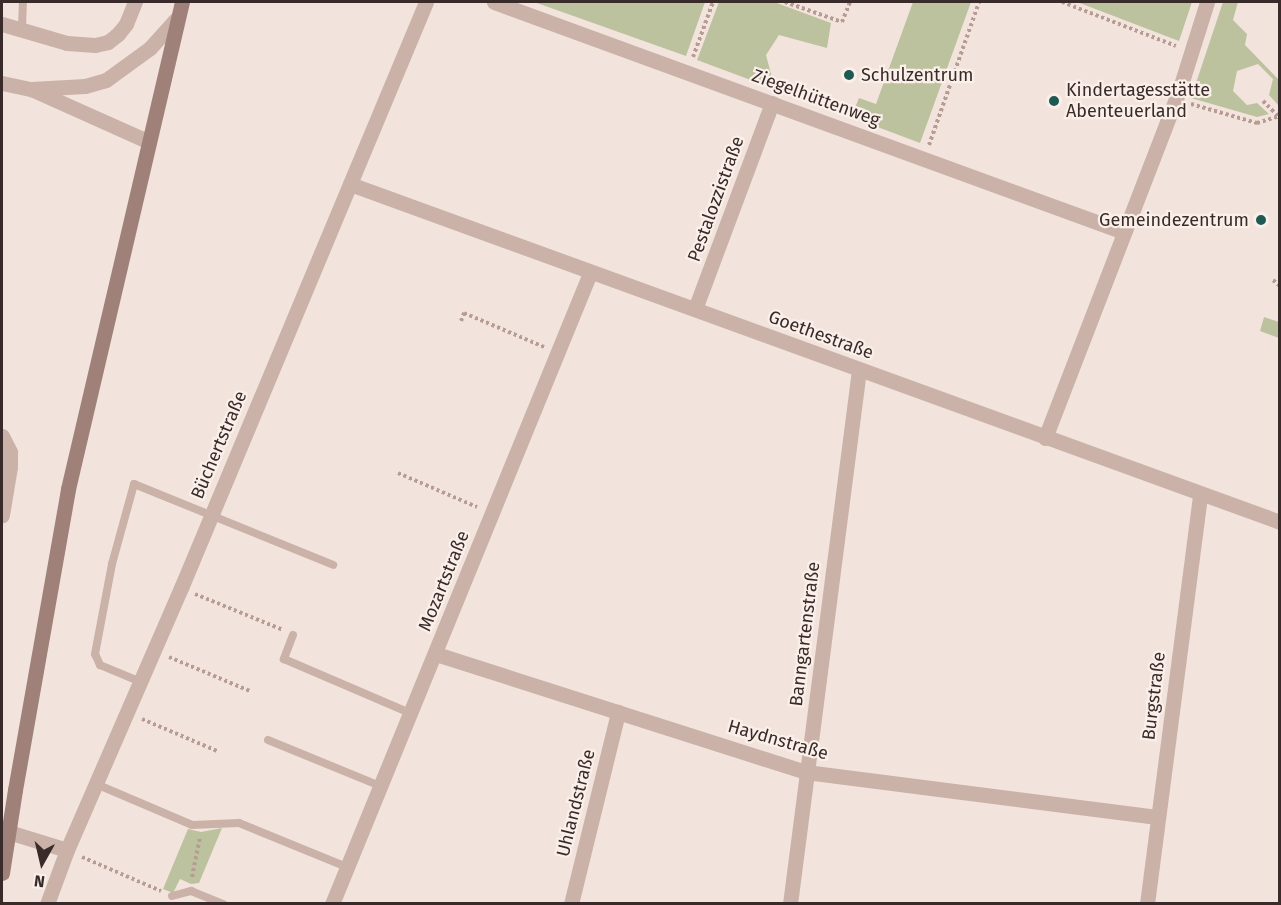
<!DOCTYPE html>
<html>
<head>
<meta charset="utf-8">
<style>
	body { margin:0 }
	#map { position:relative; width:1281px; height:905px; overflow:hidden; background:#f2e4dd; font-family:"Fira Sans",sans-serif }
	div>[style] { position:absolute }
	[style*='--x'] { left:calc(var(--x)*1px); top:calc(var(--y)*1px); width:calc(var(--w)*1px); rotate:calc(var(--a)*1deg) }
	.green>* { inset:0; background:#bcc29d }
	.path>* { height:4px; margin-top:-2px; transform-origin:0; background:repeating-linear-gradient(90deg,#b79c93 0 3px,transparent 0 6px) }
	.service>* { height:8px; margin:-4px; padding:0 4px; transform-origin:4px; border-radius:4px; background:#cbb2a8 }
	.minor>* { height:15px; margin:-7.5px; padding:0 7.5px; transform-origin:7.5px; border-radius:7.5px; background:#cbb2a8 }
	.tertiary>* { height:15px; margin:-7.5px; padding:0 7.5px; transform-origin:7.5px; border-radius:7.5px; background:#cbb2a8 }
	.secondary>* { height:15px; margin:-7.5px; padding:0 7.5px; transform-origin:7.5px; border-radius:7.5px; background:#9f817a }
	.secondary-bridge>* { height:15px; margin:-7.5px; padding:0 7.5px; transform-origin:7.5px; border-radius:7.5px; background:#9f817a }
	.dots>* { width:16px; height:16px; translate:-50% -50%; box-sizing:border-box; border:3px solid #faefe9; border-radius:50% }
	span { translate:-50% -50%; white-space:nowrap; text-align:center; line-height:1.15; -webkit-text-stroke:4.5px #faefe9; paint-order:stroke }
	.poi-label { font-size:18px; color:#382b29 }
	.left { translate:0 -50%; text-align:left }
	.right { translate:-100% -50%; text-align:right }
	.street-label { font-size:18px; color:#382b29 }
	.frame { position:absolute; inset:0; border:3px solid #382b29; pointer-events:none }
	.north { position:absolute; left:12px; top:833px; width:60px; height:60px; -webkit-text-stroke:4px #faefe9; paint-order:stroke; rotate:188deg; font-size:16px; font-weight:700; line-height:24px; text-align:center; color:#382b29 }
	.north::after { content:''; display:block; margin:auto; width:21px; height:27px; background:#382b29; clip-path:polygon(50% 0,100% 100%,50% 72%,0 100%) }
</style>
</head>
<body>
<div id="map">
	<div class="green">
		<div style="clip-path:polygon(534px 2px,705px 2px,686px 56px)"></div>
		<div style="clip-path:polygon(719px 2px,774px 2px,831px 23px,827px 48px,779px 35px,766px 55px,775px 89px,697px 60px)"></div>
		<div style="clip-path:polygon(913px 2px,971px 2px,920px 143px,851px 117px,859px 98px,876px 104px)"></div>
		<div style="clip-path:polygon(1077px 2px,1192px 2px,1179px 41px)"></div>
		<div style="clip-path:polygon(1223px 2px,1238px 2px,1233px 20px,1247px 34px,1245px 45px,1279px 80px,1279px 106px,1269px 95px,1273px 79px,1258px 64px,1237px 71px,1233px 91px,1247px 105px,1257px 103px,1269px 114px,1257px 117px,1191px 98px)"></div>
		<div style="clip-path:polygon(1264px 317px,1279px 322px,1279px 338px,1260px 331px)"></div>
		<div style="clip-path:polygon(222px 828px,199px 883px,191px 884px,180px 879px,173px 893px,163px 889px,188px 829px,201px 832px)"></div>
	</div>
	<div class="path">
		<div style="--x:785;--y:2;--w:60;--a:19.3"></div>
		<div style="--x:842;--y:22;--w:22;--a:-68"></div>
		<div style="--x:1062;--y:2;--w:122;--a:21.1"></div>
		<div style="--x:693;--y:57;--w:59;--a:-70"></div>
		<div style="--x:1263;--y:101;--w:23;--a:45"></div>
		<div style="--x:1191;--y:104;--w:69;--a:16.1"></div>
		<div style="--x:1257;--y:123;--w:24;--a:-17"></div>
		<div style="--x:929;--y:145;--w:151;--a:-70.7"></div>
		<div style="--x:1273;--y:280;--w:9;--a:41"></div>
		<div style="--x:461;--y:321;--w:9;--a:-69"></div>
		<div style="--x:464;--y:313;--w:87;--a:23"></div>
		<div style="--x:398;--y:473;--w:86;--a:23.3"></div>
		<div style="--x:195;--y:594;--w:95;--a:22.2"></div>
		<div style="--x:169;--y:657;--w:88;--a:22.8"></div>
		<div style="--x:142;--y:719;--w:82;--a:23.1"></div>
		<div style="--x:82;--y:857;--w:86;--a:23.3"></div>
		<div style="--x:192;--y:877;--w:41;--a:-78.7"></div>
	</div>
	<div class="service">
		<div style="--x:22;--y:28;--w:26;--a:-88"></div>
		<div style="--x:293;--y:635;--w:26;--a:111"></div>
		<div style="--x:284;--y:659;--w:137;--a:23.2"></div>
		<div style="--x:141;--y:682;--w:44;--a:-157.5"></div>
		<div style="--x:100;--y:665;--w:12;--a:-114"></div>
		<div style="--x:95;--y:654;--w:92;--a:-79.3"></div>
		<div style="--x:112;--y:564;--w:83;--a:-74.6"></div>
		<div style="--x:134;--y:484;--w:215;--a:22.1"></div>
		<div style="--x:268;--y:740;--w:121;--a:22.3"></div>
		<div style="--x:96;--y:784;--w:104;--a:23.1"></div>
		<div style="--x:192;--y:825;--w:47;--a:-2.4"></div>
		<div style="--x:239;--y:823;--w:117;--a:22.2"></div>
		<div style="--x:172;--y:896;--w:20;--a:-15"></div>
		<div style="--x:191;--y:891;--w:35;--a:22"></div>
	</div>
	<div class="minor">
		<div style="--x:494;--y:2;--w:671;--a:20.06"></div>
		<div style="--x:2;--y:24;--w:68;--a:16.3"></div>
		<div style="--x:67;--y:43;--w:28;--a:4"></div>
		<div style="--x:95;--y:45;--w:13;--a:-13"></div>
		<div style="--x:108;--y:42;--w:13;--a:-39"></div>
		<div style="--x:118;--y:34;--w:13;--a:-51"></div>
		<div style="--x:126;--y:24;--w:24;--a:-68"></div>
		<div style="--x:350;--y:184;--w:990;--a:19.97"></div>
		<div style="--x:695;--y:309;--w:220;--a:-69.5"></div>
		<div style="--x:2;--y:436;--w:18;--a:63"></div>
		<div style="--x:10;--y:452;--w:15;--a:90"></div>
		<div style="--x:10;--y:467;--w:49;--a:99.5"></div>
		<div style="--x:1045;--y:438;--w:372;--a:-68.9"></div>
		<div style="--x:1179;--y:91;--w:93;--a:-72.5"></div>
		<div style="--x:436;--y:654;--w:388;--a:17.7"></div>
		<div style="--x:806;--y:772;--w:354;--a:7.3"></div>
		<div style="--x:2;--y:830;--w:68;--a:17.1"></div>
		<div style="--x:47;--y:904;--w:58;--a:-69.7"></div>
		<div style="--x:67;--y:850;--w:286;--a:-66.5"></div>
		<div style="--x:181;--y:588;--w:635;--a:-67.31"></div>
		<div style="--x:332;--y:904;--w:682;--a:-67.76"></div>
		<div style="--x:571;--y:904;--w:198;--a:-76.2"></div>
		<div style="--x:790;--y:904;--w:538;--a:-82.64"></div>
		<div style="--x:1147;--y:904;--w:413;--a:-82.6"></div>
	</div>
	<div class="tertiary">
		<div style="--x:2;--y:83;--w:30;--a:12"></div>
		<div style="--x:31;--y:89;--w:127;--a:24.1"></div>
		<div style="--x:31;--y:89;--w:54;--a:-3.2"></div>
		<div style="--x:85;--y:86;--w:22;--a:-16"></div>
		<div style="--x:106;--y:80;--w:54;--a:-36"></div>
		<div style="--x:150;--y:48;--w:38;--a:-48"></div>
	</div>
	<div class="secondary">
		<div style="--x:15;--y:790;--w:306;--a:-80"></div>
		<div style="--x:68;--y:489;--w:500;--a:-76.83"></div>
	</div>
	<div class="secondary-bridge">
		<div style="--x:2;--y:873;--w:84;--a:-81.1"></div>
	</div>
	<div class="dots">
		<div style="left:849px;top:75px;background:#1e5a53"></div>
		<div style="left:1054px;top:101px;background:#1e5a53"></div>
		<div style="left:1261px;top:220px;background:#1e5a53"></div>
	</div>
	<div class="poi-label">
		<span class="left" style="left:861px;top:75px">Schulzentrum</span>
		<span class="left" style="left:1066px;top:101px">Kindertagesstätte<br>Abenteuerland</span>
		<span class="right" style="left:1249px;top:220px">Gemeindezentrum</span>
	</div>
	<div class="street-label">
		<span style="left:816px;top:98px;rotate:20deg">Ziegelhüttenweg</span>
		<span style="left:716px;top:199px;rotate:-70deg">Pestalozzistraße</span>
		<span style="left:821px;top:335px;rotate:20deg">Goethestraße</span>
		<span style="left:219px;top:445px;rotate:-67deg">Büchertstraße</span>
		<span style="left:444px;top:581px;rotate:-68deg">Mozartstraße</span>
		<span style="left:805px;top:634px;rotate:-83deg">Banngartenstraße</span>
		<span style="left:1154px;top:696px;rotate:-83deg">Burgstraße</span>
		<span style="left:778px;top:740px;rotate:16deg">Haydnstraße</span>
		<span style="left:576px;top:803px;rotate:-76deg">Uhlandstraße</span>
	</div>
	<div class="frame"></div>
	<div class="north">N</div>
</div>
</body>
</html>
